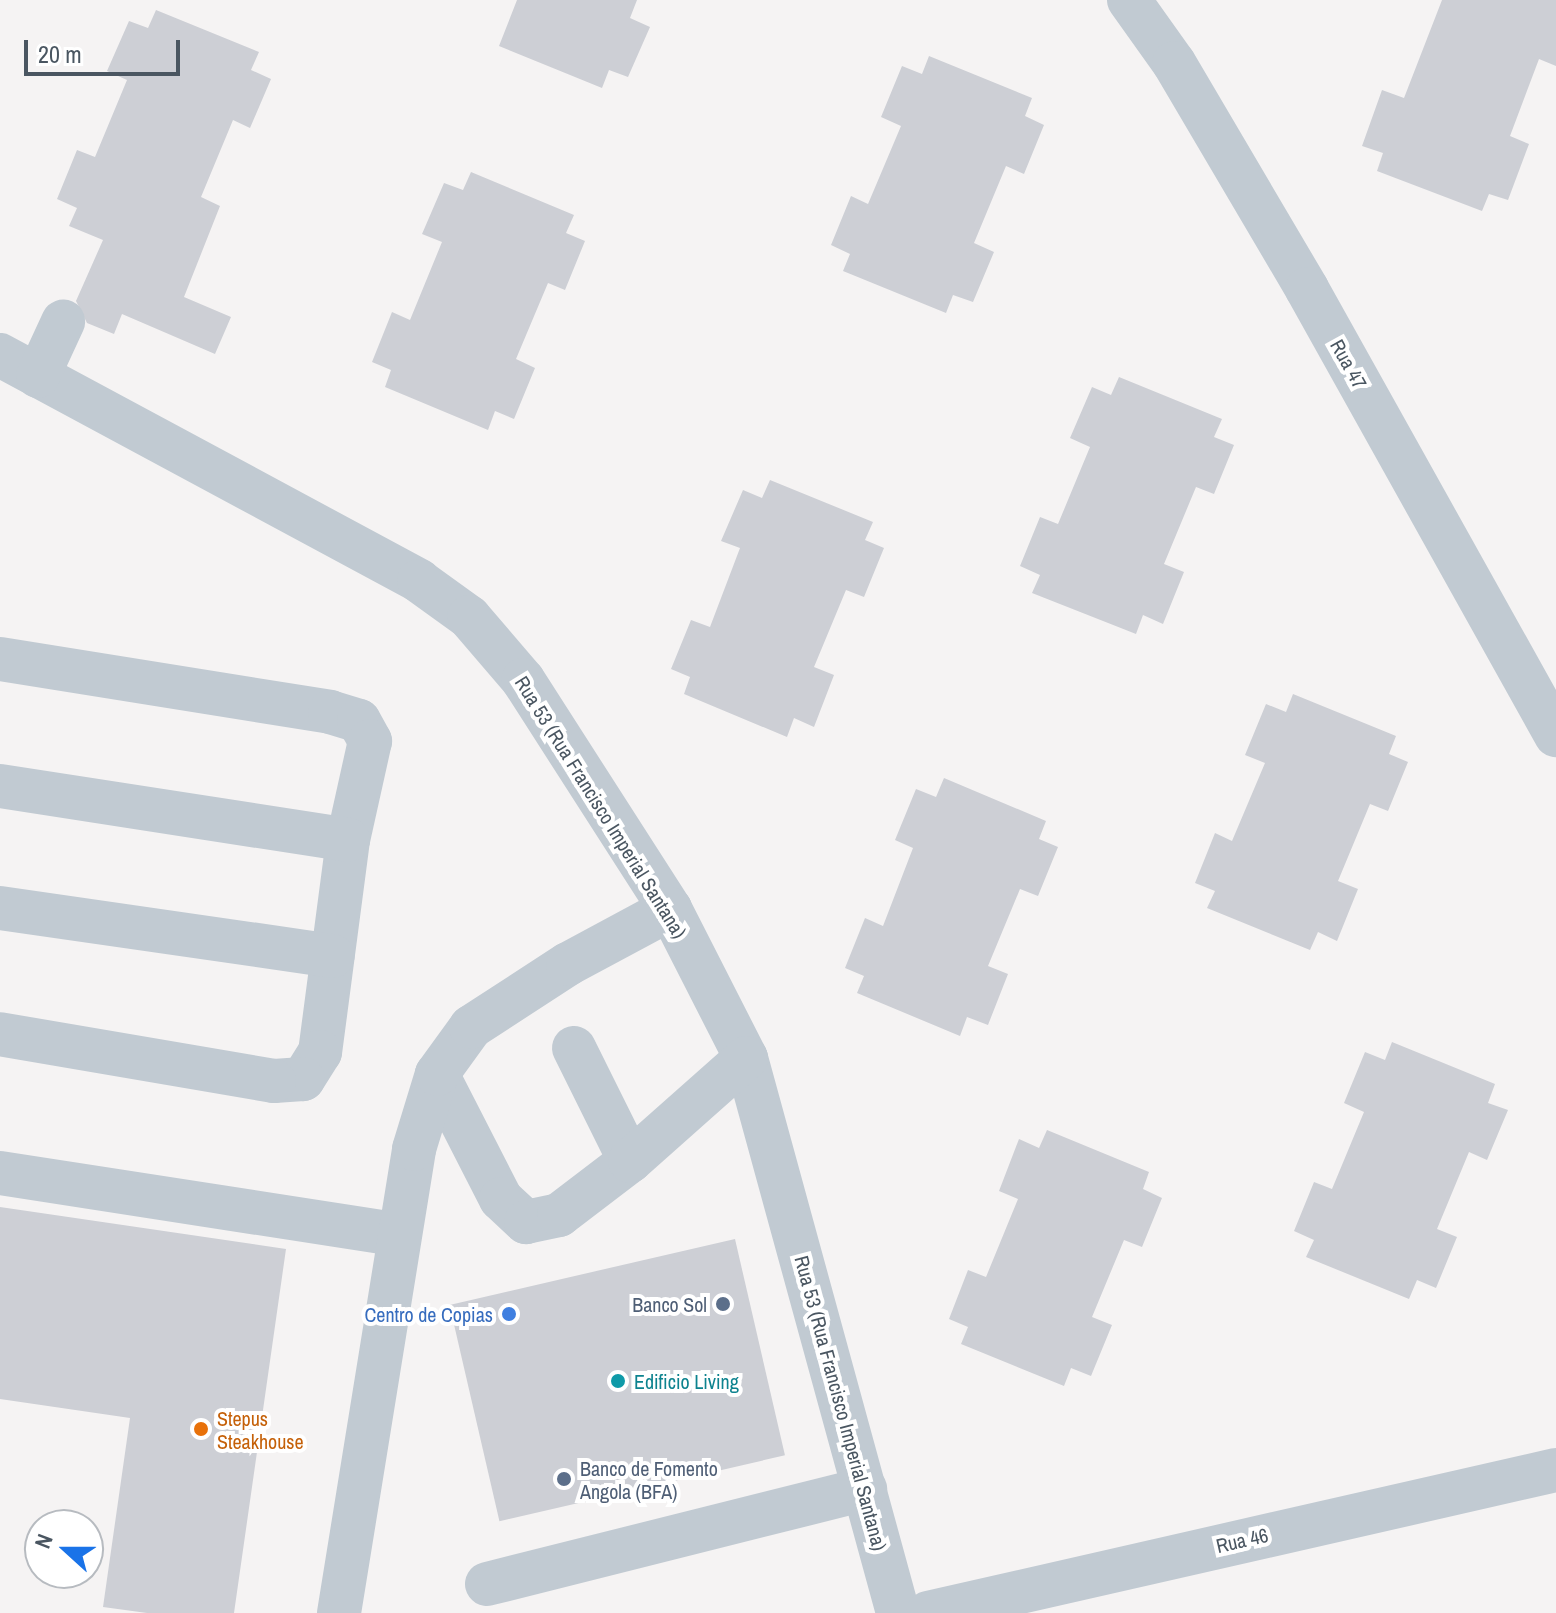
<!DOCTYPE html>
<html>
<head>
<meta charset="utf-8">
<style>
	body { margin:0 }
	#map { position:relative; width:1556px; height:1613px; overflow:hidden; background:#f5f3f3; font-family:"Archivo Narrow",sans-serif }
	div>[style] { position:absolute }
	[style*='--x'] { left:calc(var(--x)*1px); top:calc(var(--y)*1px); width:calc(var(--w)*1px); rotate:calc(var(--a)*1deg) }
	.building>* { inset:0; background:#cdcfd5; transform-origin:0 0 }
	.minor>* { height:44px; margin:-22px; padding:0 22px; transform-origin:22px; border-radius:22px; background:#c1cad2 }
	.dots>* { width:22px; height:22px; translate:-50% -50%; box-sizing:border-box; border:4px solid #fff; border-radius:50% }
	span { translate:-50% -50%; white-space:nowrap; text-align:center; line-height:1.15; -webkit-text-stroke:8px #fff; paint-order:stroke }
	.street-label { font-size:20px; color:#4a5661 }
	.service-label { font-size:20px; color:#4e5e75 }
	.right { translate:-100% -50%; text-align:right }
	.left { translate:0 -50%; text-align:left }
	.shop-label { font-size:20px; color:#366cbe }
	.culture-label { font-size:20px; color:#0d838f }
	.food-label { font-size:20px; color:#c56008 }
	.north { position:absolute; left:24px; top:1509px; width:80px; height:80px; box-sizing:border-box; background:#fff; border:2px solid #b7bbc0; border-radius:50%; rotate:291deg; font-size:22px; font-weight:700; line-height:32px; text-align:center; color:#4a5661 }
	.north::after { content:''; display:block; margin:auto; width:28px; height:36px; background:#1a73e8; clip-path:polygon(50% 0,100% 100%,50% 72%,0 100%) }
	.scale { position:absolute; left:24px; top:40px; width:156px; height:36px; box-sizing:border-box; border:4px solid #4a5661; border-top:0; padding-left:10px; font-size:24px; line-height:28px; white-space:nowrap; color:#4a5661; -webkit-text-stroke:6px #fff; paint-order:stroke }
</style>
</head>
<body>
<div id="map">
	<div class="building">
		<div style="clip-path:polygon(517px 0,637px 0,630px 18px,650px 27px,628px 77px,609px 70px,602px 88px,499px 46px)"></div>
		<div style="clip-path:polygon(1442px 0,1556px 0,1556px 66px,1539px 59px,1510px 136px,1529px 144px,1508px 200px,1489px 194px,1482px 211px,1377px 171px,1383px 153px,1362px 146px,1382px 90px,1404px 98px)"></div>
		<div style="clip-path:polygon(156px 10px,259px 52px,251px 70px,271px 79px,250px 128px,233px 120px,201px 197px,220px 206px,184px 297px,231px 317px,215px 354px,122px 314px,114px 334px,87px 323px,76px 301px,103px 240px,69px 226px,77px 208px,57px 199px,77px 150px,95px 157px,127px 80px,107px 71px,129px 21px,148px 28px)"></div>
		<div style="clip-path:polygon(929px 56px,1032px 98px,1025px 116px,1044px 125px,1024px 174px,1006px 166px,974px 243px,994px 252px,973px 302px,953px 295px,946px 313px,843px 271px,850px 254px,831px 245px,851px 196px,868px 204px,901px 126px,881px 117px,902px 66px,922px 74px)"></div>
		<div style="clip-path:polygon(471px 172px,574px 215px,566px 233px,585px 241px,565px 290px,548px 283px,516px 359px,535px 368px,514px 419px,495px 411px,488px 430px,385px 387px,391px 370px,372px 362px,392px 312px,410px 320px,442px 242px,422px 234px,444px 183px,463px 190px)"></div>
		<div style="clip-path:polygon(1119px 377px,1222px 419px,1214px 437px,1234px 445px,1214px 494px,1196px 487px,1164px 564px,1184px 572px,1163px 624px,1143px 615px,1136px 634px,1032px 593px,1040px 575px,1020px 566px,1040px 517px,1058px 524px,1090px 447px,1070px 438px,1092px 387px,1111px 395px)"></div>
		<div style="clip-path:polygon(770px 480px,873px 522px,865px 540px,884px 548px,864px 597px,846px 590px,814px 667px,834px 675px,814px 727px,794px 718px,787px 737px,684px 694px,690px 677px,671px 669px,691px 620px,710px 627px,740px 548px,721px 541px,743px 490px,762px 498px)"></div>
		<div style="clip-path:polygon(1293px 694px,1396px 736px,1389px 754px,1408px 762px,1388px 811px,1370px 804px,1338px 881px,1358px 889px,1337px 941px,1318px 932px,1310px 950px,1207px 908px,1215px 891px,1195px 883px,1215px 833px,1232px 841px,1265px 763px,1245px 755px,1266px 704px,1286px 712px)"></div>
		<div style="clip-path:polygon(944px 778px,1046px 821px,1039px 839px,1058px 847px,1038px 896px,1020px 889px,988px 966px,1008px 974px,988px 1025px,967px 1017px,960px 1036px,857px 993px,864px 976px,845px 968px,865px 918px,883px 926px,913px 848px,895px 840px,916px 789px,936px 797px)"></div>
		<div style="clip-path:polygon(1392px 1042px,1495px 1084px,1488px 1103px,1508px 1110px,1487px 1160px,1469px 1152px,1437px 1229px,1457px 1237px,1436px 1288px,1417px 1280px,1409px 1299px,1306px 1257px,1314px 1240px,1294px 1231px,1314px 1182px,1332px 1189px,1364px 1112px,1344px 1103px,1365px 1052px,1385px 1060px)"></div>
		<div style="clip-path:polygon(1047px 1130px,1149px 1172px,1143px 1189px,1162px 1198px,1142px 1247px,1124px 1240px,1092px 1317px,1112px 1325px,1091px 1376px,1071px 1368px,1064px 1386px,961px 1344px,968px 1327px,949px 1319px,968px 1270px,986px 1277px,1018px 1199px,999px 1191px,1019px 1139px,1039px 1148px)"></div>
		<div style="clip-path:polygon(0 1207px,286px 1249px,234px 1613px,147px 1613px,103px 1607px,130px 1418px,0 1399px)"></div>
		<div style="left:735px;top:1239px;width:222px;height:293px;rotate:77deg"></div>
	</div>
	<div class="minor">
		<div style="--x:1129;--y:0;--w:77;--a:54.5"></div>
		<div style="--x:1174;--y:63;--w:262;--a:59.5"></div>
		<div style="--x:1307;--y:289;--w:511;--a:60.83"></div>
		<div style="--x:0;--y:355;--w:476;--a:28.3"></div>
		<div style="--x:419;--y:581;--w:62;--a:35.8"></div>
		<div style="--x:469;--y:617;--w:83;--a:49.4"></div>
		<div style="--x:523;--y:680;--w:272;--a:57.3"></div>
		<div style="--x:670;--y:909;--w:167;--a:63"></div>
		<div style="--x:746;--y:1058;--w:575;--a:74.68"></div>
		<div style="--x:38;--y:376;--w:60;--a:-65.2"></div>
		<div style="--x:0;--y:659;--w:334;--a:9.1"></div>
		<div style="--x:330;--y:712;--w:30;--a:17"></div>
		<div style="--x:359;--y:721;--w:23;--a:61"></div>
		<div style="--x:370;--y:741;--w:101;--a:102.5"></div>
		<div style="--x:348;--y:840;--w:214;--a:97.5"></div>
		<div style="--x:320;--y:1052;--w:32;--a:122"></div>
		<div style="--x:303;--y:1079;--w:29;--a:176"></div>
		<div style="--x:274;--y:1081;--w:278;--a:-170.3"></div>
		<div style="--x:0;--y:786;--w:352;--a:8.8"></div>
		<div style="--x:0;--y:908;--w:336;--a:8.2"></div>
		<div style="--x:574;--y:1048;--w:126;--a:63.6"></div>
		<div style="--x:437;--y:1074;--w:140;--a:62.9"></div>
		<div style="--x:501;--y:1199;--w:34;--a:43"></div>
		<div style="--x:526;--y:1222;--w:34;--a:-12"></div>
		<div style="--x:559;--y:1215;--w:89;--a:-37.3"></div>
		<div style="--x:630;--y:1161;--w:155;--a:-41.6"></div>
		<div style="--x:0;--y:1173;--w:404;--a:8.8"></div>
		<div style="--x:487;--y:1584;--w:390;--a:-14.1"></div>
		<div style="--x:339;--y:1613;--w:470;--a:-80.8"></div>
		<div style="--x:414;--y:1149;--w:78;--a:-73"></div>
		<div style="--x:437;--y:1074;--w:58;--a:-54.1"></div>
		<div style="--x:471;--y:1027;--w:116;--a:-33"></div>
		<div style="--x:568;--y:964;--w:116;--a:-28.3"></div>
		<div style="--x:928;--y:1613;--w:644;--a:-12.83"></div>
	</div>
	<div class="dots">
		<div style="left:723px;top:1304px;background:#5c6f8a"></div>
		<div style="left:509px;top:1314px;background:#3f7fe0"></div>
		<div style="left:618px;top:1381px;background:#0f9aa8"></div>
		<div style="left:201px;top:1429px;background:#e8710a"></div>
		<div style="left:564px;top:1479px;background:#5c6f8a"></div>
	</div>
	<div class="street-label">
		<span style="left:1349px;top:364px;rotate:61deg">Rua 47</span>
		<span style="left:601px;top:807px;rotate:58deg">Rua 53 (Rua Francisco Imperial Santana)</span>
		<span style="left:841px;top:1403px;rotate:75deg">Rua 53 (Rua Francisco Imperial Santana)</span>
		<span style="left:1242px;top:1540px;rotate:-13deg">Rua 46</span>
	</div>
	<div class="service-label">
		<span class="right" style="left:707px;top:1304px">Banco Sol</span>
		<span class="left" style="left:580px;top:1480px">Banco de Fomento<br>Angola (BFA)</span>
	</div>
	<div class="shop-label">
		<span class="right" style="left:493px;top:1314px">Centro de Copias</span>
	</div>
	<div class="culture-label">
		<span class="left" style="left:634px;top:1381px">Edificio Living</span>
	</div>
	<div class="food-label">
		<span class="left" style="left:217px;top:1430px">Stepus<br>Steakhouse</span>
	</div>
	<div class="north">N</div>
	<div class="scale">20 m</div>
</div>
</body>
</html>
